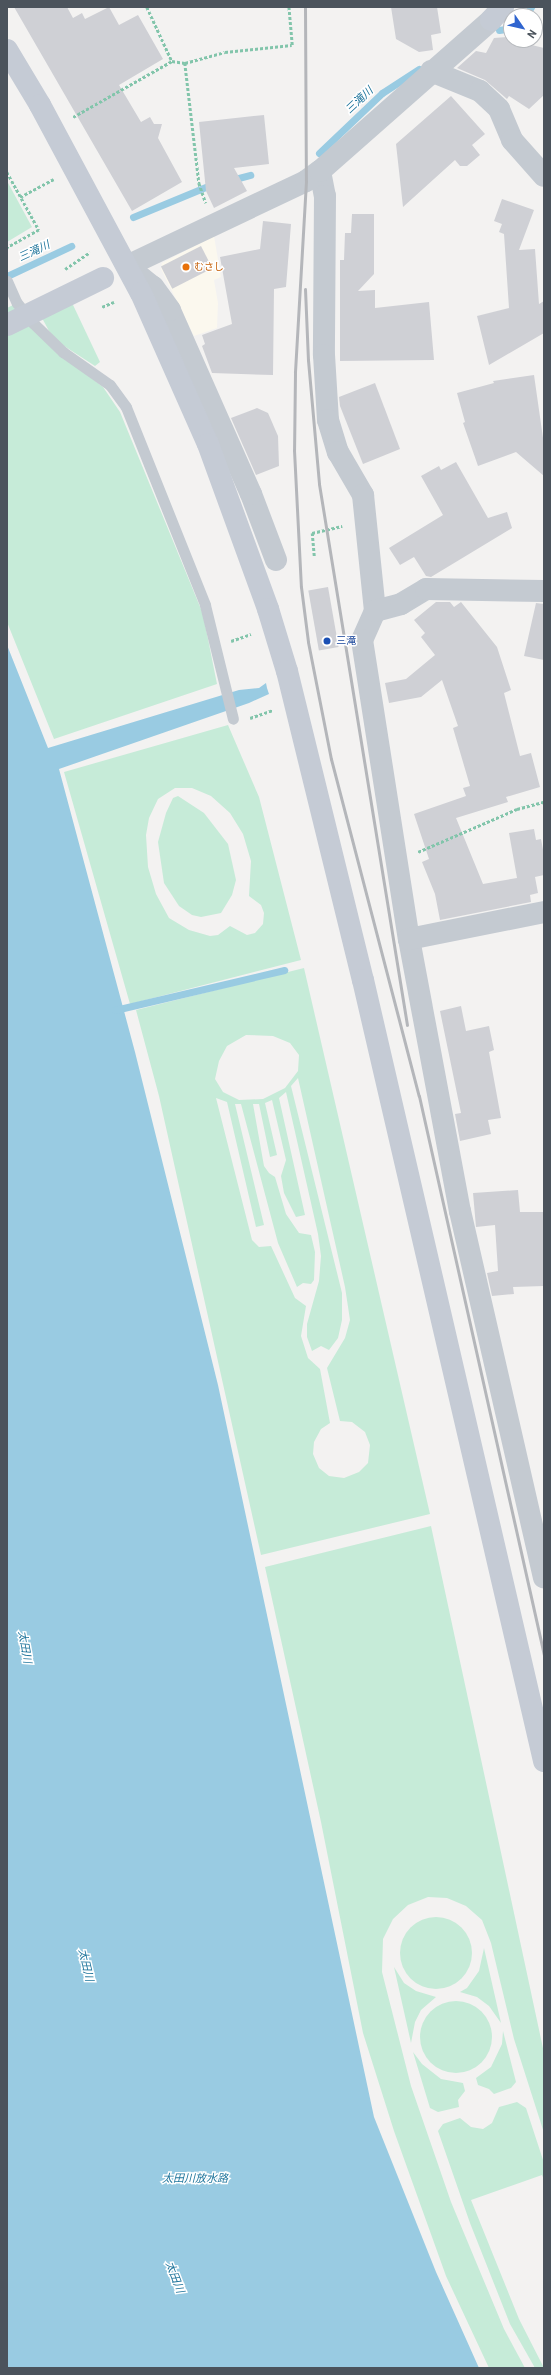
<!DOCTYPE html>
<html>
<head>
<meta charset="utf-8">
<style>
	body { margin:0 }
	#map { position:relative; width:551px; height:2375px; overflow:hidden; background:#f3f2f1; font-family:Barlow,"Noto Sans JP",sans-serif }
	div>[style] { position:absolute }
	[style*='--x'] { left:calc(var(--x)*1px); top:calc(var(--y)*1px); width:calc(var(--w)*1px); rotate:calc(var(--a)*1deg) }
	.commercial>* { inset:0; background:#fbf8ee }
	.green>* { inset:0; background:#c6ebd8 }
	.round { border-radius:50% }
	.water>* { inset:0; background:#99cbe2 }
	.stream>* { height:7px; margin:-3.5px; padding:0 3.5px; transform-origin:3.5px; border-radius:3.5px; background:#99cbe2 }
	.building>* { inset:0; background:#cfd0d5; transform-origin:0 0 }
	.path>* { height:2.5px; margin-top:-1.25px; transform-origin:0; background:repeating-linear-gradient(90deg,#82c5ab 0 3px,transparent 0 5px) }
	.lane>* { height:11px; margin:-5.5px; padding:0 5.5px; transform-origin:5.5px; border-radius:5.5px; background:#c4cad1 }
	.street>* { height:22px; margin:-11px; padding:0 11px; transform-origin:11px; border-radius:11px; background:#c4cad1 }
	.secondary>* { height:22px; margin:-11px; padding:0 11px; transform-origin:11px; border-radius:11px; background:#c5cbd5 }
	.rail>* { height:3px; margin:-1.5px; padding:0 1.5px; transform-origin:1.5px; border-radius:1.5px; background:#b4b6ba }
	.path-bridge>* { height:2.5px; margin-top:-1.25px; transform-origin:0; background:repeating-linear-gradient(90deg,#82c5ab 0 3px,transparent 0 5px) }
	.secondary-bridge>* { height:22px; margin:-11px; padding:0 11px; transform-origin:11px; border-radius:11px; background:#c5cbd5 }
	.dots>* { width:11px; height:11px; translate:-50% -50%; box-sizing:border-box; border:2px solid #fff; border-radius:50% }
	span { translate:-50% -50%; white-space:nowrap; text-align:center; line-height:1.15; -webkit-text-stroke:3px #fff; paint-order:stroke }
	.food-label { font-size:10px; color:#c56008 }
	.left { translate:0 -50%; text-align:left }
	.transit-label { font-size:10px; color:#164399 }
	.water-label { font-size:11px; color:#1f759c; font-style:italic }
	.frame { position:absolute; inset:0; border:8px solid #4b535c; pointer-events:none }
	.north { position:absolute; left:503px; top:8px; width:40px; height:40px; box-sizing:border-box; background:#fff; border:1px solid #b7babe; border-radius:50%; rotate:124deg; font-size:11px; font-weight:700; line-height:16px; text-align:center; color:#4b535c }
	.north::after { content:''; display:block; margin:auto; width:14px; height:18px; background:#3065cf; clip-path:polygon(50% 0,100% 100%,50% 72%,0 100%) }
</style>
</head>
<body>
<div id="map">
	<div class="commercial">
		<div style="clip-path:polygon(214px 236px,221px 277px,214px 280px,218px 303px,217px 328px,194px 336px,161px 269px,162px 263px)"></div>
	</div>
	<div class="green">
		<div style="clip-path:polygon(7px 181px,32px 227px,7px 242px)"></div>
		<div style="clip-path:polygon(65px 288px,100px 362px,95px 366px,58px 342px,49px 331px,34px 303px)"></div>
		<div style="clip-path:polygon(15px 304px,82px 371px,103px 387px,120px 412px,203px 614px,217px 684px,54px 739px,7px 622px,7px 308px)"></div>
		<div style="clip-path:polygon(evenodd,228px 725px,259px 797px,301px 960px,130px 1004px,64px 772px,228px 725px,175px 788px,192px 788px,211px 796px,230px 813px,243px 834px,251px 861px,249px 896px,261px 905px,264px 913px,263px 924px,255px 933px,247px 935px,230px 926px,218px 935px,210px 936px,189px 930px,169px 918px,156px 894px,148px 867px,146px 835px,149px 818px,158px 799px,175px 788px)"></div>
		<div style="clip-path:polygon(178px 796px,204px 813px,228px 844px,236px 880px,232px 895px,221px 913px,201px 917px,192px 915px,179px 906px,164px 883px,158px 842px,166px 813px,173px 798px)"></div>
		<div style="clip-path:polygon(evenodd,304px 968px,430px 1514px,261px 1555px,159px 1096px,136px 1010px,304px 968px,246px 1035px,273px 1036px,290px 1043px,299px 1055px,298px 1071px,285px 1088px,263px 1099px,239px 1100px,223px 1092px,215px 1079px,219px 1061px,227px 1046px,246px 1035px,304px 968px,298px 1078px,345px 1287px,350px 1320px,345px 1338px,327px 1368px,340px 1421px,352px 1422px,365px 1432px,370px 1445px,368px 1463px,359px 1472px,344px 1478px,329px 1476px,319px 1468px,313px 1454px,314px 1442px,321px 1429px,330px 1423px,320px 1369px,308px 1358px,301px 1336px,306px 1306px,295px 1298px,271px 1246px,259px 1247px,252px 1240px,216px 1098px,227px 1102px,256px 1227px,264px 1225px,235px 1104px,241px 1104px,278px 1243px,297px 1287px,303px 1283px,311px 1284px,314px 1280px,315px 1252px,311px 1235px,299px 1233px,286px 1214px,275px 1177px,269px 1173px,264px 1166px,253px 1104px,259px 1104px,270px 1157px,277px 1155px,265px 1103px,272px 1100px,286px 1160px,281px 1176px,284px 1193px,296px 1217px,305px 1215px,279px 1098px,286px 1092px,318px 1234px,321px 1256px,319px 1281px,307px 1324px,307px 1337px,312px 1351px,321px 1346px,329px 1350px,338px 1338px,342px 1320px,342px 1293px,291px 1086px,298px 1078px)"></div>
		<div style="clip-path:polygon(431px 1526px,544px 2053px,544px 2133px,514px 2039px,491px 1943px,482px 1920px,466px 1906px,447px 1898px,428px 1897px,408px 1905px,393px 1919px,383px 1939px,382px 1972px,411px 2086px,451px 2202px,504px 2329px,525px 2368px,489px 2368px,446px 2276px,394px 2131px,363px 2033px,321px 1822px,265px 1567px)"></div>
		<div class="round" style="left:400px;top:1917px;width:72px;height:72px"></div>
		<div style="clip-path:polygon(484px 1948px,501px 2023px,489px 2006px,477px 1997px,460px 1992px,467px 1988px,479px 1971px)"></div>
		<div style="clip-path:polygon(394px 1967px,404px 1983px,416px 1991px,436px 1997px,421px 2010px,415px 2022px,411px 2043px)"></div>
		<div class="round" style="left:420px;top:2001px;width:72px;height:72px"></div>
		<div style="clip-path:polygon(503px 2031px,516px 2082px,511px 2088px,494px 2094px,489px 2089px,478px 2085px,476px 2078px,491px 2067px,502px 2044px)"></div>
		<div style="clip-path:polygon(413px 2052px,422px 2064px,441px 2079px,463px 2083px,465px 2091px,458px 2100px,459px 2107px,438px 2112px,430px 2108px)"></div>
		<div style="clip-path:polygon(517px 2102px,526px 2108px,544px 2163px,544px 2180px,542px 2175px,471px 2200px,519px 2319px,544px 2368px,535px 2368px,510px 2324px,470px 2223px,438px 2131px,443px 2124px,460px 2118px,471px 2127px,483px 2129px,492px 2123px,499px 2107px)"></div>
	</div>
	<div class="water">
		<div style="clip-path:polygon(7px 645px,48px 748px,239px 690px,259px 688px,266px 683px,267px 688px,269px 694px,249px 703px,59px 769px,135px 1052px,218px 1385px,374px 2117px,436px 2272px,479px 2368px,7px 2368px)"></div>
	</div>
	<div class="stream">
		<div style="--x:525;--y:16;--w:11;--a:-56"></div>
		<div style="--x:499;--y:30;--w:12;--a:-9"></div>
		<div style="--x:319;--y:153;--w:87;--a:-43.6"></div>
		<div style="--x:382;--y:93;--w:44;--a:-33"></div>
		<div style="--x:231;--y:180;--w:20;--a:-15"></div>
		<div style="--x:133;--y:217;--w:87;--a:-22.4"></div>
		<div style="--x:7;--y:276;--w:71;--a:-25.1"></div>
		<div style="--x:115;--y:1010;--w:174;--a:-13.3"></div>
	</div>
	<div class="building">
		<div style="clip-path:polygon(14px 7px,67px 7px,73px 18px,82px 13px,85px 19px,109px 7px,119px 25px,138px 15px,163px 59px,119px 85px,141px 122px,150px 117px,154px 124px,162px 124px,158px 138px,182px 182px,132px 211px)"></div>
		<div style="clip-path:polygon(391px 7px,437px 7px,441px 33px,431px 35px,433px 50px,419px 52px,396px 39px)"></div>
		<div style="clip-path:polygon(507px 37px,511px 40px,544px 48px,544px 95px,529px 109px,509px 96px,507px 99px,485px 80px,457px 68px,476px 51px,486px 53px,494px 38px)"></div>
		<div style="clip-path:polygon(451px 96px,485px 134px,472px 145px,480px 155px,467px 166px,460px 166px,455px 160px,403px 207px,396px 144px)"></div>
		<div style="clip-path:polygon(264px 115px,269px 164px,234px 168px,247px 191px,214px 208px,206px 191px,199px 122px)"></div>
		<div style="clip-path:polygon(502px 199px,534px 210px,519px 250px,535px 249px,539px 304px,544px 301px,544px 333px,489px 365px,477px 316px,509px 308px,504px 234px,499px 232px,502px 224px,494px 221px)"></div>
		<div style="clip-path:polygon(352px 214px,374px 214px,374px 274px,358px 291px,375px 290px,375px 308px,429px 302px,434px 360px,340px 361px,340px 260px,344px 260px,345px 233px,351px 233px)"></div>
		<div style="clip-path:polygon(263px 221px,291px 224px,286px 287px,274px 289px,273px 375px,212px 373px,202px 346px,205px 344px,202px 335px,232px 324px,220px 257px,260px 249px)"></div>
		<div style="left:201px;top:246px;width:25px;height:45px;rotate:63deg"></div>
		<div style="clip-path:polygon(534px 375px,544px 445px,544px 476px,516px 452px,478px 466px,463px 423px,465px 422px,457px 393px,494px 383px,493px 381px)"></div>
		<div style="clip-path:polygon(375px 383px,400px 449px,363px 464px,340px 406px,339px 397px)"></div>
		<div style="clip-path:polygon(257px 408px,268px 413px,278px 436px,279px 466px,256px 475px,231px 418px)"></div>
		<div style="clip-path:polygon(456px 462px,488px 518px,507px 512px,512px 528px,431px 577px,426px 576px,414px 557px,400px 565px,389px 548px,443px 515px,421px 476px,439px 466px,441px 470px)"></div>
		<div style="left:328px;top:587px;width:61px;height:20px;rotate:80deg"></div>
		<div style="clip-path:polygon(436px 602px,450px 602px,454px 607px,461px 602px,497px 647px,511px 690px,504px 693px,520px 756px,531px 753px,540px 787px,506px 797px,508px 802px,456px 818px,483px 884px,517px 878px,509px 833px,534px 829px,536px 840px,541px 839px,544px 855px,544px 875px,535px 877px,538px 893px,530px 895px,531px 902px,440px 920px,435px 894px,422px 862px,429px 859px,414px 814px,466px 796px,463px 788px,470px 786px,453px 728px,458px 726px,442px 680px,421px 697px,389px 703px,385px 683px,406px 679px,435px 655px,421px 637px,425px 633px,414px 620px)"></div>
		<div style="clip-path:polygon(536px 603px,544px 604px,544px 660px,524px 656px)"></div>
		<div style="clip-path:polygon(461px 1006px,466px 1031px,489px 1026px,494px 1050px,489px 1052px,501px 1118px,488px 1120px,491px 1134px,460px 1141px,455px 1114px,461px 1113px,440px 1011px)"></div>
		<div style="clip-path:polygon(518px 1190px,520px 1212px,544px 1212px,544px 1286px,513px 1287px,514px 1294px,492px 1296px,487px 1273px,498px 1271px,495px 1225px,476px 1227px,473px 1193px)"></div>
	</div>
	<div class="path">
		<div style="--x:147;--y:7;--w:60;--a:65.2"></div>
		<div style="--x:172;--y:61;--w:13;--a:9"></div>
		<div style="--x:185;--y:63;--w:121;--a:83.3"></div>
		<div style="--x:199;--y:183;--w:21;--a:71"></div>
		<div style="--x:185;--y:63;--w:41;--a:-15.4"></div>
		<div style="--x:225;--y:52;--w:67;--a:-6"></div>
		<div style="--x:292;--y:45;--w:38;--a:-95"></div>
		<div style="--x:73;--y:117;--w:114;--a:-29.5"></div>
		<div style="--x:7;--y:172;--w:66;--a:61.1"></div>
		<div style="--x:39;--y:230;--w:37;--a:151"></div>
		<div style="--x:20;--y:197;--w:38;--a:-28"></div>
		<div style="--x:314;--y:556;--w:23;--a:-95"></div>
		<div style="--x:312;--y:533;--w:31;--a:-13"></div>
		<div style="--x:231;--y:641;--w:21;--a:-19"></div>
		<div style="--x:250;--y:718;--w:24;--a:-19"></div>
		<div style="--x:418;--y:852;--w:108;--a:-23.5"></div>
		<div style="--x:517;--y:809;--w:28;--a:-15"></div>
	</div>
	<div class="lane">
		<div style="--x:7;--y:281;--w:24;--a:66"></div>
		<div style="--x:17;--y:303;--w:26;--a:51"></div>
		<div style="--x:33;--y:323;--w:42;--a:44"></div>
		<div style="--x:63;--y:352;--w:57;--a:35.1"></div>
		<div style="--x:110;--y:385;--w:27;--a:54"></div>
		<div style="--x:126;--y:407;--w:213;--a:68.2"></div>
		<div style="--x:205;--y:605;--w:117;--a:76.2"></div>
	</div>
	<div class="street">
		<div style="--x:431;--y:71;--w:53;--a:22.2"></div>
		<div style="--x:480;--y:91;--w:26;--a:43"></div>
		<div style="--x:499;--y:109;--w:34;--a:67"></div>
		<div style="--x:512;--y:140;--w:48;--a:48.4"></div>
		<div style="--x:320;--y:171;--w:25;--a:79"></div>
		<div style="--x:325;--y:196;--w:159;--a:90.4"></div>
		<div style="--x:324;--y:355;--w:65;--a:86.5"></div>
		<div style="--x:328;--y:420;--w:34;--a:73"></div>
		<div style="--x:338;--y:452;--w:50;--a:59.8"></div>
		<div style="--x:363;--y:495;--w:117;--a:84.1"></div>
		<div style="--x:375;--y:611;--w:32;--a:114"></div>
		<div style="--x:362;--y:640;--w:303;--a:81.1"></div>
		<div style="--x:409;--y:939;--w:277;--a:79.4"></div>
		<div style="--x:460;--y:1211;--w:376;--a:77.1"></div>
		<div style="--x:276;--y:560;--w:71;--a:-110.7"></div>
		<div style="--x:251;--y:494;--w:201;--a:-113.8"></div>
		<div style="--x:170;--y:310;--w:29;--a:-126"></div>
		<div style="--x:153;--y:287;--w:33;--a:-141"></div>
		<div style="--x:127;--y:266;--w:198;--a:-25.4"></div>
		<div style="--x:306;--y:181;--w:17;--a:-36"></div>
		<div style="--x:320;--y:171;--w:228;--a:-41.4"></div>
		<div style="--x:375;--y:611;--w:27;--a:-15"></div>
		<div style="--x:401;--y:604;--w:29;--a:-31"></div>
		<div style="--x:426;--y:589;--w:118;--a:1"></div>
		<div style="--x:409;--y:939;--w:138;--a:-11.3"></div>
	</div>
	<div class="secondary">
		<div style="--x:491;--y:20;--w:18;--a:-47"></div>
		<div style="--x:7;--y:50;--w:64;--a:59"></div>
		<div style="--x:40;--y:105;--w:213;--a:61.8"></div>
		<div style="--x:141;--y:293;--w:165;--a:66.1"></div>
		<div style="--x:208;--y:444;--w:176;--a:70"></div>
		<div style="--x:268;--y:609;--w:65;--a:73"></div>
		<div style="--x:287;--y:671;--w:318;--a:76.2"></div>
		<div style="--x:363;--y:980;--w:802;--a:76.95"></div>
	</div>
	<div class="rail">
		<div style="--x:305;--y:7;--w:174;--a:89.7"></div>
		<div style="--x:306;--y:181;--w:192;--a:93.3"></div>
		<div style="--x:295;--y:373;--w:77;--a:90.7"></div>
		<div style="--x:294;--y:450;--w:137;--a:87.1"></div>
		<div style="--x:301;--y:587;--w:55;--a:82.7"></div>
		<div style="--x:308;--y:642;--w:119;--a:78.9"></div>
		<div style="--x:331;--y:759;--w:348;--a:75.4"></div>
		<div style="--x:419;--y:1096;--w:573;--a:77.4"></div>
		<div style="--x:305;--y:289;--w:71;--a:87.6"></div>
		<div style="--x:308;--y:360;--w:124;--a:84.9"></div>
		<div style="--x:319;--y:484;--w:548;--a:80.76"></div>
	</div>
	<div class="path-bridge">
		<div style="--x:65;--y:269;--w:30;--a:-34"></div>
		<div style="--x:102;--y:307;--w:13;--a:-23"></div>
	</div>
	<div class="secondary-bridge">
		<div style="--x:7;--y:325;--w:107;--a:-26.1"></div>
	</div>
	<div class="dots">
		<div style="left:186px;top:267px;background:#e8710a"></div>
		<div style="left:327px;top:641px;background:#1a4fb4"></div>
	</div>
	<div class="food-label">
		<span class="left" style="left:194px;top:267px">むさし</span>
	</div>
	<div class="transit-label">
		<span class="left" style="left:336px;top:641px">三滝</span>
	</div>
	<div class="water-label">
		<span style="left:359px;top:100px;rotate:-43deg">三滝川</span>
		<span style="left:34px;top:251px;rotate:-25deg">三滝川</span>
		<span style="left:25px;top:1647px;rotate:80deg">太田川</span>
		<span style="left:86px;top:1965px;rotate:77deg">太田川</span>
		<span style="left:195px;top:2178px">太田川放水路</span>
		<span style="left:175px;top:2277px;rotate:69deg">太田川</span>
	</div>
	<div class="frame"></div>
	<div class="north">N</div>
</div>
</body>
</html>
